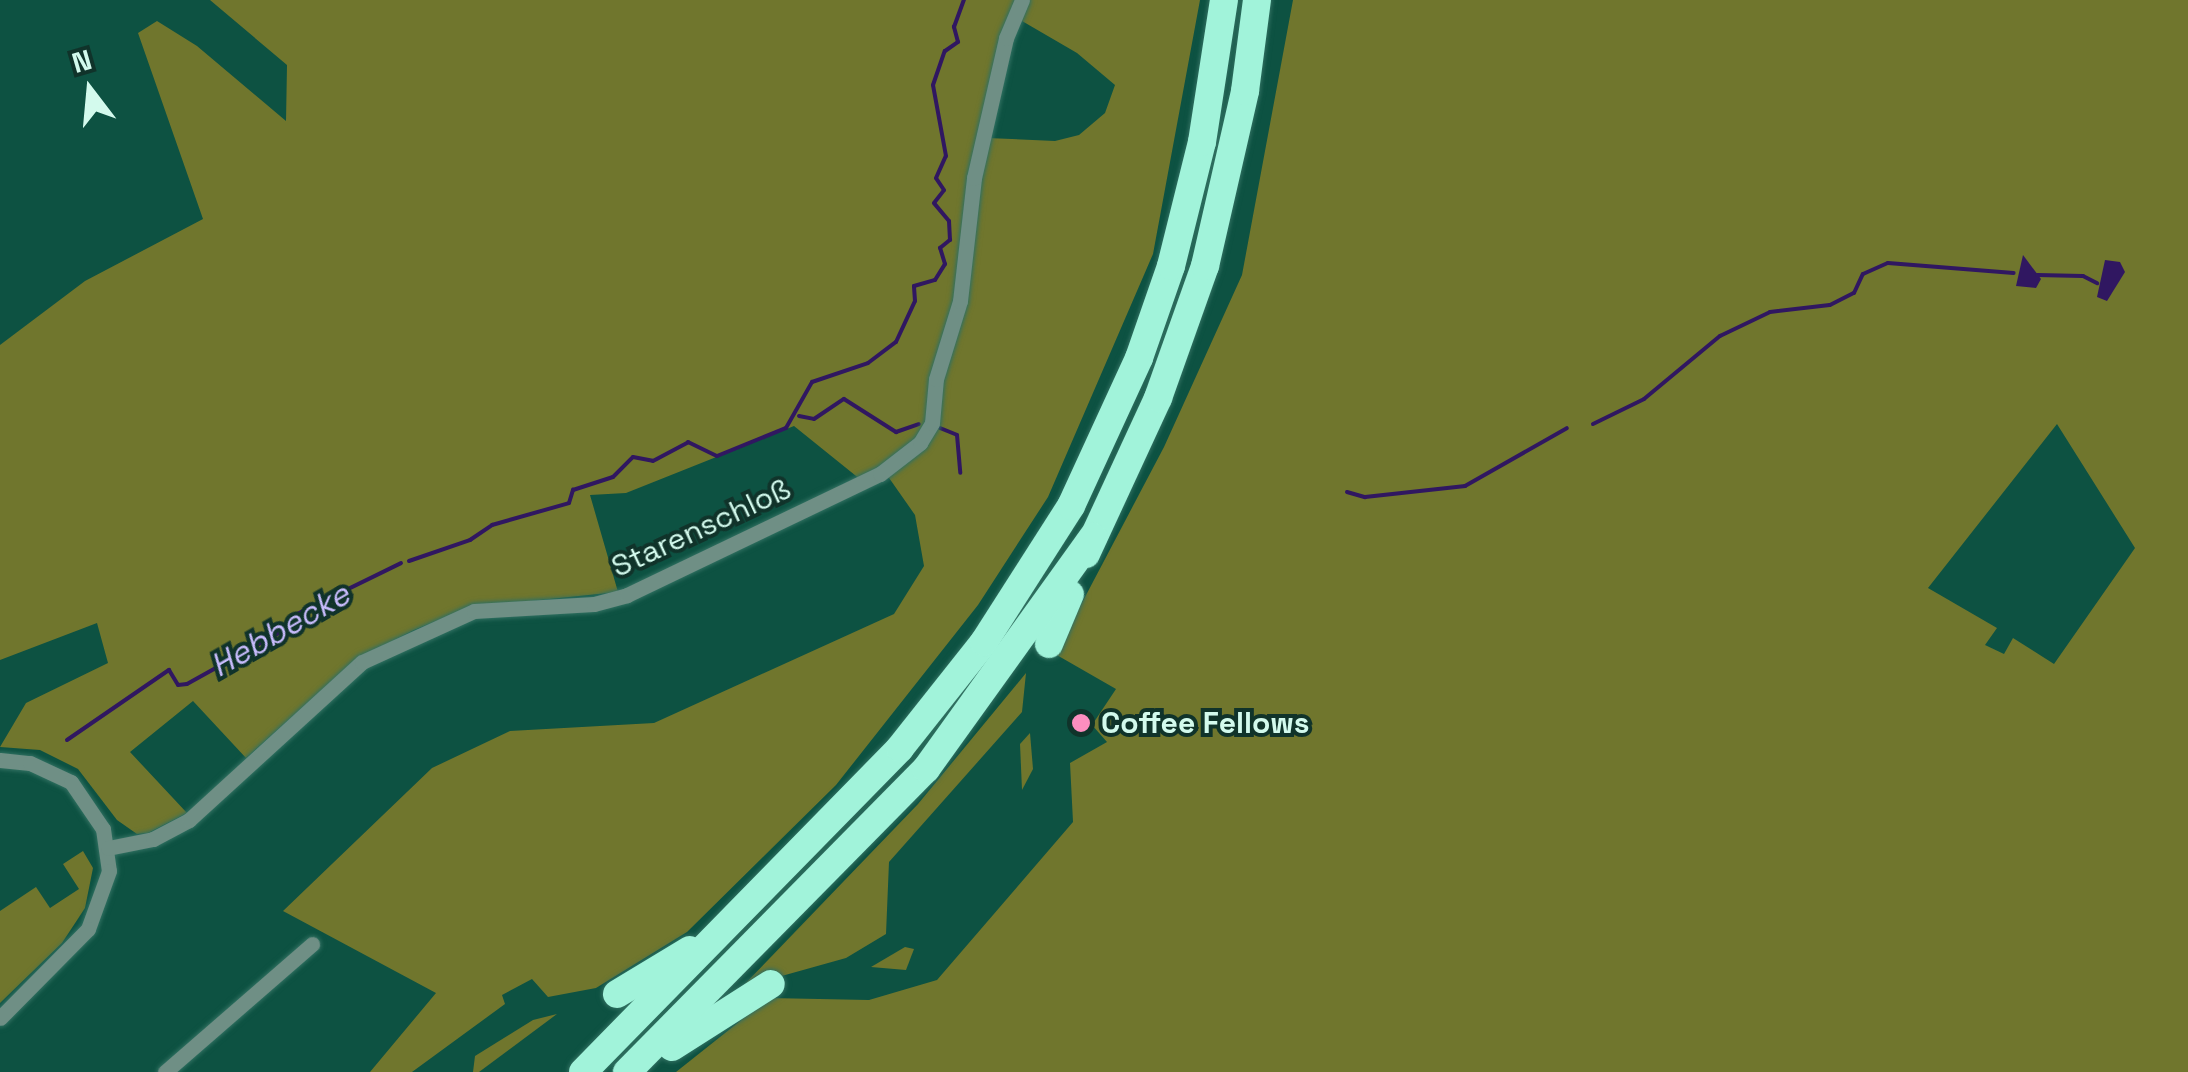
<!DOCTYPE html>
<html>
<head>
<meta charset="utf-8">
<style>
	body { margin:0 }
	#map { position:relative; width:2188px; height:1072px; overflow:hidden; background:#0d5242; font-family:"Space Grotesk",sans-serif }
	div>[style] { position:absolute }
	[style*='--x'] { left:calc(var(--x)*1px); top:calc(var(--y)*1px); width:calc(var(--w)*1px); rotate:calc(var(--a)*1deg) }
	.green>* { inset:0; background:#70762d }
	.water>* { inset:0; background:#301761 }
	.stream>* { height:4px; margin:-2px; padding:0 2px; transform-origin:2px; border-radius:2px; background:#301761 }
	.roads { filter:drop-shadow(0 0 2px #317061) drop-shadow(0 0 2px #317061) }
	.street>* { height:15px; margin:-7.5px; padding:0 7.5px; transform-origin:7.5px; border-radius:7.5px; background:#6f8f85 }
	.highway>* { height:28px; margin:-14px; padding:0 14px; transform-origin:14px; border-radius:14px; background:#a1f3da }
	.dots>* { width:28px; height:28px; translate:-50% -50%; box-sizing:border-box; border:5px solid #10332a; border-radius:50% }
	span { translate:-50% -50%; white-space:nowrap; text-align:center; line-height:1.15; -webkit-text-stroke:8px #10332a; paint-order:stroke }
	.street-label { font-size:30px; color:#d3faed }
	.poi-label { font-size:30px; color:#d3faed; font-weight:700 }
	.left { translate:0 -50%; text-align:left }
	.water-label { font-size:32px; color:#c8bcfd; font-style:italic }
	.north { position:absolute; left:40px; top:40px; width:100px; height:100px; -webkit-text-stroke:8px #10332a; paint-order:stroke; rotate:344deg; font-size:28px; font-weight:700; line-height:40px; text-align:center; color:#d3faed }
	.north::after { content:''; display:block; margin:auto; width:35px; height:45px; background:#d3faed; clip-path:polygon(50% 0,100% 100%,50% 72%,0 100%) }
</style>
</head>
<body>
<div id="map">
	<div class="green">
		<div style="clip-path:polygon(evenodd,210px 0,1200px 0,1153px 254px,1048px 497px,978px 605px,836px 785px,687px 932px,596px 988px,548px 997px,532px 979px,502px 995px,505px 1004px,412px 1072px,370px 1072px,436px 993px,283px 911px,432px 768px,510px 731px,654px 723px,894px 614px,924px 566px,915px 515px,887px 475px,861px 480px,794px 426px,626px 493px,590px 495px,618px 592px,470px 607px,414px 630px,356px 659px,246px 758px,193px 701px,130px 752px,187px 813px,148px 833px,137px 834px,117px 820px,78px 769px,40px 750px,0 747px,26px 703px,108px 663px,97px 623px,0 660px,0 345px,85px 281px,203px 219px,138px 33px,157px 21px,197px 46px,286px 121px,287px 65px,210px 0,1015px 17px,1077px 53px,1115px 85px,1105px 113px,1079px 135px,1055px 141px,987px 138px,1015px 17px)"></div>
		<div style="clip-path:polygon(evenodd,1293px 0,2188px 0,2188px 1072px,676px 1072px,769px 998px,869px 1000px,937px 980px,1073px 822px,1070px 763px,1107px 742px,1092px 725px,1116px 689px,1055px 654px,1164px 447px,1242px 275px,1293px 0,2057px 424px,2135px 548px,2054px 664px,2013px 638px,2004px 654px,1985px 645px,1997px 628px,1928px 588px,2057px 424px)"></div>
		<div style="clip-path:polygon(1026px 673px,1022px 712px,889px 862px,886px 934px,846px 958px,742px 987px,918px 804px)"></div>
		<div style="clip-path:polygon(1030px 733px,1033px 769px,1022px 790px,1020px 744px)"></div>
		<div style="clip-path:polygon(83px 851px,93px 868px,85px 908px,62px 943px,0 1003px,0 911px,36px 887px,50px 908px,79px 889px,63px 864px)"></div>
		<div style="clip-path:polygon(905px 947px,914px 949px,906px 970px,871px 967px)"></div>
		<div style="clip-path:polygon(557px 1014px,479px 1072px,473px 1072px,475px 1056px,533px 1020px)"></div>
	</div>
	<div class="water">
		<div style="clip-path:polygon(2023px 255px,2041px 279px,2036px 288px,2016px 286px)"></div>
		<div style="clip-path:polygon(2105px 260px,2120px 262px,2125px 272px,2107px 301px,2097px 297px)"></div>
	</div>
	<div class="stream">
		<div style="--x:2037;--y:275;--w:46;--a:1.2"></div>
		<div style="--x:2083;--y:276;--w:16;--a:27"></div>
		<div style="--x:799;--y:416;--w:15;--a:11"></div>
		<div style="--x:814;--y:419;--w:36;--a:-34"></div>
		<div style="--x:844;--y:399;--w:62;--a:32.4"></div>
		<div style="--x:896;--y:432;--w:24;--a:-19"></div>
		<div style="--x:1593;--y:424;--w:57;--a:-26.1"></div>
		<div style="--x:1644;--y:399;--w:99;--a:-39.7"></div>
		<div style="--x:1720;--y:336;--w:55;--a:-25.6"></div>
		<div style="--x:1770;--y:312;--w:60;--a:-6.7"></div>
		<div style="--x:1830;--y:305;--w:27;--a:-27"></div>
		<div style="--x:1854;--y:293;--w:21;--a:-65"></div>
		<div style="--x:1863;--y:274;--w:27;--a:-24"></div>
		<div style="--x:1888;--y:263;--w:126;--a:4.5"></div>
		<div style="--x:940;--y:428;--w:18;--a:22"></div>
		<div style="--x:957;--y:435;--w:38;--a:85"></div>
		<div style="--x:1347;--y:492;--w:19;--a:16"></div>
		<div style="--x:1365;--y:497;--w:101;--a:-6.3"></div>
		<div style="--x:1465;--y:486;--w:117;--a:-29.6"></div>
		<div style="--x:409;--y:561;--w:65;--a:-19"></div>
		<div style="--x:470;--y:540;--w:27;--a:-34"></div>
		<div style="--x:492;--y:525;--w:80;--a:-15.9"></div>
		<div style="--x:569;--y:503;--w:14;--a:-73"></div>
		<div style="--x:573;--y:490;--w:42;--a:-18"></div>
		<div style="--x:613;--y:477;--w:28;--a:-45"></div>
		<div style="--x:633;--y:457;--w:20;--a:11"></div>
		<div style="--x:653;--y:461;--w:40;--a:-28"></div>
		<div style="--x:688;--y:442;--w:32;--a:26"></div>
		<div style="--x:717;--y:456;--w:74;--a:-22.1"></div>
		<div style="--x:786;--y:428;--w:53;--a:-60.5"></div>
		<div style="--x:812;--y:382;--w:59;--a:-18.7"></div>
		<div style="--x:868;--y:363;--w:35;--a:-37"></div>
		<div style="--x:896;--y:342;--w:45;--a:-65.1"></div>
		<div style="--x:915;--y:301;--w:15;--a:-94"></div>
		<div style="--x:914;--y:286;--w:22;--a:-16"></div>
		<div style="--x:935;--y:280;--w:19;--a:-58"></div>
		<div style="--x:945;--y:264;--w:17;--a:-107"></div>
		<div style="--x:940;--y:248;--w:13;--a:-39"></div>
		<div style="--x:950;--y:240;--w:19;--a:-93"></div>
		<div style="--x:949;--y:221;--w:23;--a:-130"></div>
		<div style="--x:934;--y:203;--w:16;--a:-52"></div>
		<div style="--x:944;--y:190;--w:14;--a:-124"></div>
		<div style="--x:936;--y:178;--w:24;--a:-66"></div>
		<div style="--x:946;--y:156;--w:72;--a:-100.4"></div>
		<div style="--x:933;--y:85;--w:36;--a:-71"></div>
		<div style="--x:945;--y:51;--w:16;--a:-35"></div>
		<div style="--x:958;--y:42;--w:16;--a:-105"></div>
		<div style="--x:954;--y:27;--w:29;--a:-70"></div>
		<div style="--x:67;--y:740;--w:124;--a:-34.5"></div>
		<div style="--x:169;--y:670;--w:17;--a:59"></div>
		<div style="--x:178;--y:685;--w:9;--a:-6"></div>
		<div style="--x:187;--y:684;--w:103;--a:-29.1"></div>
		<div style="--x:277;--y:634;--w:26;--a:-47"></div>
		<div style="--x:295;--y:615;--w:118;--a:-26.1"></div>
	</div>
	<div class="roads">
		<div class="street">
			<div style="--x:0;--y:760;--w:30;--a:6"></div>
			<div style="--x:30;--y:763;--w:45;--a:24.9"></div>
			<div style="--x:71;--y:782;--w:57;--a:55.8"></div>
			<div style="--x:103;--y:829;--w:42;--a:81.9"></div>
			<div style="--x:109;--y:871;--w:62;--a:109.9"></div>
			<div style="--x:88;--y:929;--w:125;--a:134.7"></div>
			<div style="--x:108;--y:848;--w:46;--a:-11.3"></div>
			<div style="--x:153;--y:839;--w:41;--a:-27.8"></div>
			<div style="--x:189;--y:820;--w:234;--a:-42.4"></div>
			<div style="--x:362;--y:662;--w:123;--a:-24.5"></div>
			<div style="--x:474;--y:611;--w:120;--a:-3.3"></div>
			<div style="--x:594;--y:604;--w:34;--a:-15"></div>
			<div style="--x:627;--y:595;--w:280;--a:-25.6"></div>
			<div style="--x:880;--y:474;--w:51;--a:-37.8"></div>
			<div style="--x:920;--y:443;--w:23;--a:-59"></div>
			<div style="--x:932;--y:423;--w:44;--a:-84.8"></div>
			<div style="--x:936;--y:379;--w:82;--a:-72.9"></div>
			<div style="--x:960;--y:301;--w:124;--a:-83.5"></div>
			<div style="--x:974;--y:178;--w:144;--a:-77.1"></div>
			<div style="--x:1006;--y:38;--w:41;--a:-67.2"></div>
			<div style="--x:165;--y:1072;--w:195;--a:-41"></div>
		</div>
		<div class="highway">
			<div style="--x:1086;--y:554;--w:172;--a:-65.2"></div>
			<div style="--x:1158;--y:398;--w:140;--a:-70.4"></div>
			<div style="--x:1205;--y:266;--w:180;--a:-77.1"></div>
			<div style="--x:1245;--y:91;--w:92;--a:-82.5"></div>
			<div style="--x:1049;--y:644;--w:54;--a:-67.2"></div>
			<div style="--x:617;--y:994;--w:85;--a:-31.1"></div>
			<div style="--x:672;--y:1047;--w:117;--a:-32.5"></div>
			<div style="--x:583;--y:1072;--w:453;--a:-45.6"></div>
			<div style="--x:900;--y:748;--w:135;--a:-51.6"></div>
			<div style="--x:984;--y:642;--w:161;--a:-57.4"></div>
			<div style="--x:1071;--y:506;--w:163;--a:-65.3"></div>
			<div style="--x:1139;--y:358;--w:97;--a:-70.8"></div>
			<div style="--x:1171;--y:266;--w:128;--a:-76"></div>
			<div style="--x:1202;--y:142;--w:144;--a:-81.2"></div>
			<div style="--x:627;--y:1072;--w:426;--a:-45.4"></div>
			<div style="--x:926;--y:769;--w:286;--a:-54.3"></div>
		</div>
	</div>
	<div class="dots">
		<div style="left:1081px;top:723px;background:#fd8ebf"></div>
	</div>
	<div class="street-label">
		<span style="left:701px;top:528px;rotate:-25deg">Starenschloß</span>
	</div>
	<div class="poi-label">
		<span class="left" style="left:1101px;top:723px">Coffee Fellows</span>
	</div>
	<div class="water-label">
		<span style="left:280px;top:630px;rotate:-30deg">Hebbecke</span>
	</div>
	<div class="north">N</div>
</div>
</body>
</html>
